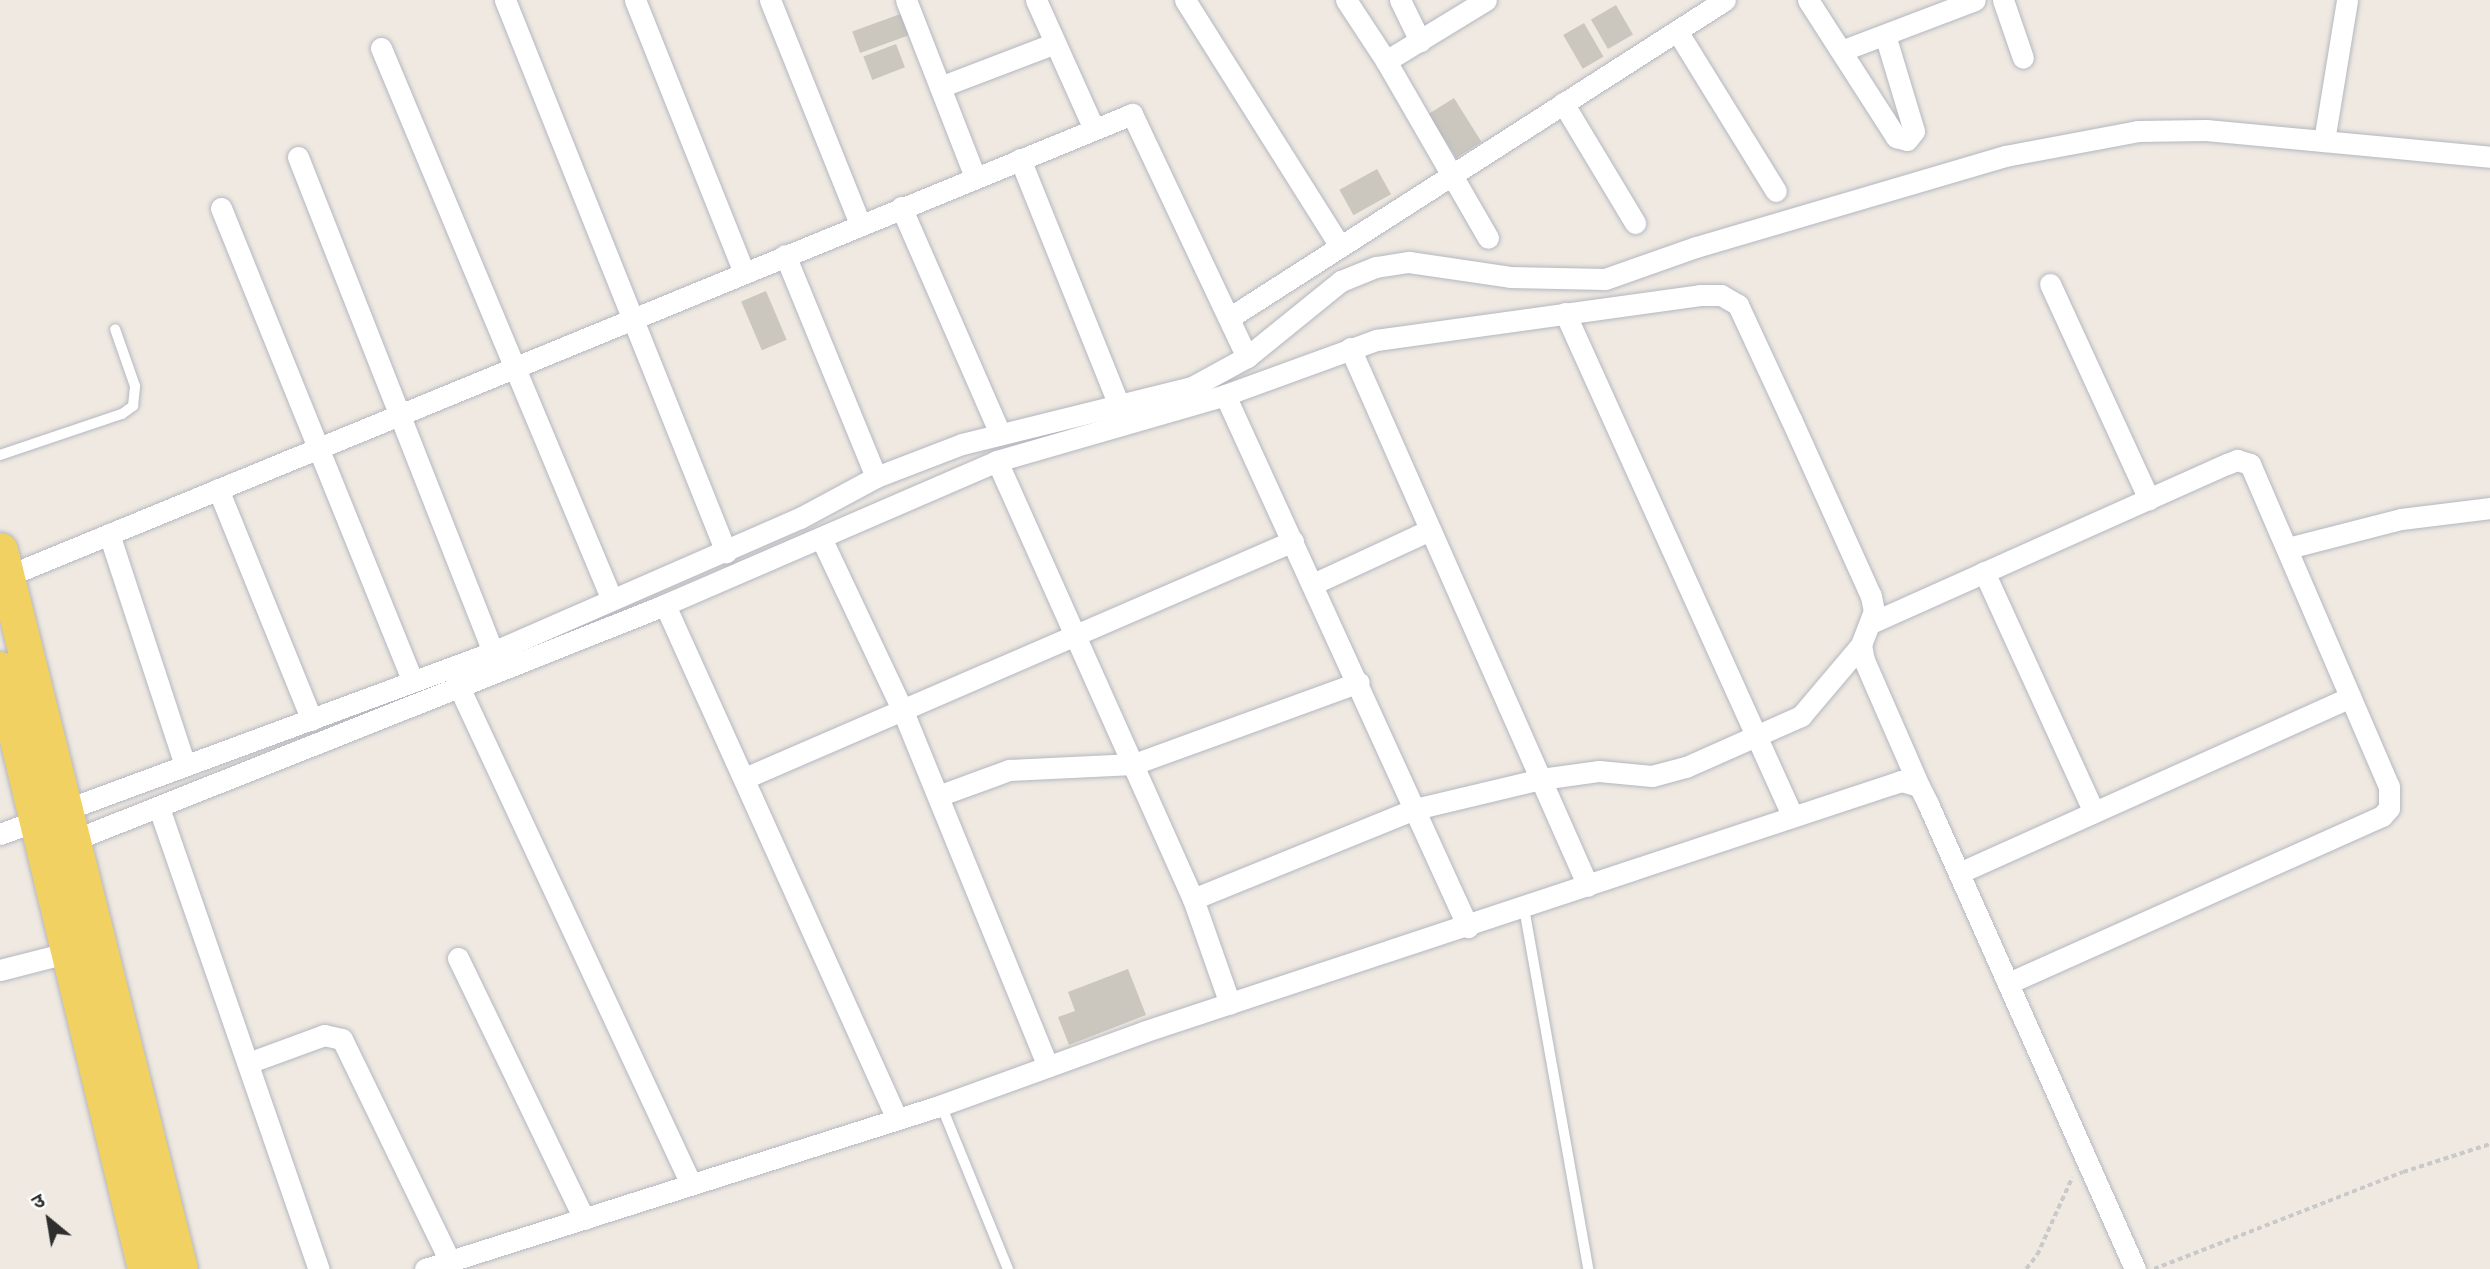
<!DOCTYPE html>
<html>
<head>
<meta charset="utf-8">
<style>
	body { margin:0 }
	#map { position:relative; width:2490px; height:1269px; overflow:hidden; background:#efe9e1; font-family:Rubik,"Noto Sans Devanagari",sans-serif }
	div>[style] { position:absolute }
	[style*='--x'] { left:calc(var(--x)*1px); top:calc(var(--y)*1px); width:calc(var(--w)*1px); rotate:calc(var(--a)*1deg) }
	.building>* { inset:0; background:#cbc7bf; transform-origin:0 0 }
	.path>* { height:3.5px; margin-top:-1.75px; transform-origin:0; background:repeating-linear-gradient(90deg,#c9c9c9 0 5px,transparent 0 8.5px) }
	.roads { filter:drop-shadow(0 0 2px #b4b7c1) drop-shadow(0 0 2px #b4b7c1) }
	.lane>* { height:10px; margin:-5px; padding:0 5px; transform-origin:5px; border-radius:5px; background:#fff }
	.street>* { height:21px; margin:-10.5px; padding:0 10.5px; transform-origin:10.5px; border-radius:10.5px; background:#fff }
	.primary>* { height:35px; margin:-17.5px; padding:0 17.5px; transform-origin:17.5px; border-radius:17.5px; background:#f2d163 }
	span { translate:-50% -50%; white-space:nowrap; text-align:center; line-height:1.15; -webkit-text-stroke:6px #fff; paint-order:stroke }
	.north { position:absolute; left:14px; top:1185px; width:70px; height:70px; -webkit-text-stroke:5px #fff; paint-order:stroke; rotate:330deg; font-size:19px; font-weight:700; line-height:28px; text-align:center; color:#2e2e2e }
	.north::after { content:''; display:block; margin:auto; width:24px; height:32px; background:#2e2e2e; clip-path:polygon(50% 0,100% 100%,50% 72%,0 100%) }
</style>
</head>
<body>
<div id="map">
	<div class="building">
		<div style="left:1616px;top:5px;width:34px;height:29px;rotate:60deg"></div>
		<div style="left:903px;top:13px;width:23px;height:54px;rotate:70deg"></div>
		<div style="left:1584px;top:23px;width:39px;height:24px;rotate:60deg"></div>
		<div style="left:896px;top:44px;width:25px;height:35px;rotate:69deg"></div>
		<div style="left:1454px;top:98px;width:52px;height:30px;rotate:58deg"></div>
		<div style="left:1377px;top:169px;width:29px;height:43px;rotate:61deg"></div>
		<div style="left:766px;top:291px;width:53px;height:27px;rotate:67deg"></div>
		<div style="clip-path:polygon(1128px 969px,1146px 1015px,1069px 1045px,1058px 1017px,1075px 1011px,1068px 992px)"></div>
	</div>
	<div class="path">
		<div style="--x:2026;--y:1269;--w:18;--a:-52"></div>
		<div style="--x:2037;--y:1255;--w:85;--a:-65.6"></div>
		<div style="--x:2154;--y:1269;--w:267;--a:-21.3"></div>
		<div style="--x:2403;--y:1172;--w:91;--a:-17.8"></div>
	</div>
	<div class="roads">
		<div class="lane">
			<div style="--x:0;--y:455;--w:129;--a:-18.6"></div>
			<div style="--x:122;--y:414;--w:14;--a:-36"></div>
			<div style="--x:133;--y:406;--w:20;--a:-84"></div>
			<div style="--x:135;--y:386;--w:60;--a:-109.3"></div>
			<div style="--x:1524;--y:908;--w:367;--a:79.9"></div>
			<div style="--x:941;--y:1105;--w:177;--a:67.8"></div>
		</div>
		<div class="street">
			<div style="--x:505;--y:0;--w:595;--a:68.18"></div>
			<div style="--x:635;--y:0;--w:293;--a:68.2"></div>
			<div style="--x:770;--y:0;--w:241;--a:68.1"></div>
			<div style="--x:906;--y:0;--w:190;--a:68.7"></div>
			<div style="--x:1036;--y:0;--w:141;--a:65.8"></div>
			<div style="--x:1185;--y:0;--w:291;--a:57.8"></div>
			<div style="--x:1346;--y:0;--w:73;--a:56.7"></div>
			<div style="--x:1386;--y:61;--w:204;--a:60"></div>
			<div style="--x:1400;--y:0;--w:46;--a:64"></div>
			<div style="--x:1808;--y:0;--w:163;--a:57.3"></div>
			<div style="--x:1896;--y:137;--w:11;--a:15"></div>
			<div style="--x:1907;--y:140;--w:11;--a:-52"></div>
			<div style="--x:1914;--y:131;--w:100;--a:-106.8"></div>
			<div style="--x:2003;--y:0;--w:61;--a:71"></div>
			<div style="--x:1677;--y:31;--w:188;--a:58.3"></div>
			<div style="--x:381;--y:48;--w:598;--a:67.29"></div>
			<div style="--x:1841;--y:51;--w:143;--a:-20.8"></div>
			<div style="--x:1386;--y:61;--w:117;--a:-31.4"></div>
			<div style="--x:940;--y:87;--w:123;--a:-20.9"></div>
			<div style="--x:1563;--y:103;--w:140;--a:59"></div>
			<div style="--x:2324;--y:141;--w:143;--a:-80.7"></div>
			<div style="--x:298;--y:157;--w:532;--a:68.5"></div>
			<div style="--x:1020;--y:159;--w:263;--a:68.1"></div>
			<div style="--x:901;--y:207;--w:248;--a:66.4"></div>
			<div style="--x:221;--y:208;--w:511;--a:67.95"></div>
			<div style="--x:785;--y:255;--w:240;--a:67.7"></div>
			<div style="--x:2050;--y:284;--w:237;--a:65.3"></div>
			<div style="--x:1565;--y:313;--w:551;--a:65.67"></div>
			<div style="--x:1229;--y:318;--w:589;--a:-32.67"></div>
			<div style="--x:1350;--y:348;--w:588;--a:66.14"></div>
			<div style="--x:1225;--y:395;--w:585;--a:65.45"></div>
			<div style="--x:997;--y:461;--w:480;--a:65.9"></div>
			<div style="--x:1193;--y:899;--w:111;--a:70.6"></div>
			<div style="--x:218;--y:489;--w:249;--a:67.9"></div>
			<div style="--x:109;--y:534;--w:243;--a:71.8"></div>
			<div style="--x:822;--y:540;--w:187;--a:64.7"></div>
			<div style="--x:902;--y:709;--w:386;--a:67.8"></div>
			<div style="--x:2288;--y:548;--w:117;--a:-14.4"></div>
			<div style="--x:2401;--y:519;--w:90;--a:-7"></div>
			<div style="--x:1984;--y:572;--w:264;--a:65.4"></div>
			<div style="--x:0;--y:579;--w:1224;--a:-22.33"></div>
			<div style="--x:1132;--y:114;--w:269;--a:64.7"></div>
			<div style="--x:1313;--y:584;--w:129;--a:-24.8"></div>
			<div style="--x:665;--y:605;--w:564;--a:65.71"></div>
			<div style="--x:1871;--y:623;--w:390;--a:-24.1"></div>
			<div style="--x:2227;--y:464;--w:11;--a:-22"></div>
			<div style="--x:2237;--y:460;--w:14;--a:17"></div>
			<div style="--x:2250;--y:464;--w:351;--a:66.7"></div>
			<div style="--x:2389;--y:786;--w:22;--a:90"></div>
			<div style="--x:2389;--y:808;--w:11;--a:131"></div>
			<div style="--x:2382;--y:816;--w:410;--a:155.9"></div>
			<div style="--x:459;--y:687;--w:548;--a:64.98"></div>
			<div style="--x:745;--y:778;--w:597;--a:-23.39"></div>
			<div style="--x:938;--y:796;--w:76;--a:-20.1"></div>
			<div style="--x:1009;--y:770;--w:125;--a:-2.7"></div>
			<div style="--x:1134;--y:764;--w:239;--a:-20"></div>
			<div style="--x:159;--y:808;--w:488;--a:70.9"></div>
			<div style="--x:0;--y:834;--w:526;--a:-20.26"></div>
			<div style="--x:493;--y:652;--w:335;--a:-23.6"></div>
			<div style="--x:800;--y:518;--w:86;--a:-28.3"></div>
			<div style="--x:876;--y:477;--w:92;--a:-21"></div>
			<div style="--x:962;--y:444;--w:237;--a:-13.9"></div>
			<div style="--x:1192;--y:387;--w:63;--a:-28.6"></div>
			<div style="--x:1247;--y:357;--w:121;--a:-39"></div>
			<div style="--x:1341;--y:281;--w:38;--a:-22"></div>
			<div style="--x:1376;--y:267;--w:33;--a:-9"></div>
			<div style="--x:1409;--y:262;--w:102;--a:8.4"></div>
			<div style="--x:1510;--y:277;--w:95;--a:1.2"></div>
			<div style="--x:1605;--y:279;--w:96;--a:-19.4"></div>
			<div style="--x:1696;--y:247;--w:322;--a:-16.4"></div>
			<div style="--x:2005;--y:156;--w:135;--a:-10.6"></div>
			<div style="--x:2138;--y:131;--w:68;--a:-0.8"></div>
			<div style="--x:2206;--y:130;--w:285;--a:5.4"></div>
			<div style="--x:64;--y:844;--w:644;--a:-21.7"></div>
			<div style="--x:662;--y:606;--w:365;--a:-23.4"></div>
			<div style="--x:997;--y:461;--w:237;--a:-16.1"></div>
			<div style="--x:1225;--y:395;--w:161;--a:-20"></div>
			<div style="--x:1376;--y:340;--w:327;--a:-7.9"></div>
			<div style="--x:1700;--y:295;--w:21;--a:0"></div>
			<div style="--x:1721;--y:295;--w:20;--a:30"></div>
			<div style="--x:1738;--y:305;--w:126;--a:65.1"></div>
			<div style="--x:1791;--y:419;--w:194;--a:65.7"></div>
			<div style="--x:1871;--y:596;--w:15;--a:79"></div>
			<div style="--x:1874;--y:611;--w:36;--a:111"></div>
			<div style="--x:1861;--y:645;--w:15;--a:79"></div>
			<div style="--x:1864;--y:660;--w:137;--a:66.4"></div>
			<div style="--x:1959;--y:873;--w:429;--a:-24.2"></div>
			<div style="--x:1193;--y:899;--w:240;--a:-22.1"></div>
			<div style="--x:1415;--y:809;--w:130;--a:-13.4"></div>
			<div style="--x:1541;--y:779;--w:59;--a:-7.9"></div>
			<div style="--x:1599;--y:771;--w:53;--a:5.4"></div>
			<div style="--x:1652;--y:776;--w:35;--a:-15"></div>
			<div style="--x:1686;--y:767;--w:126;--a:-23.9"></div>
			<div style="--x:1801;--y:716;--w:93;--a:-49.8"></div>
			<div style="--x:458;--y:958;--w:290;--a:64.2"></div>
			<div style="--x:0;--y:970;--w:72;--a:-14.4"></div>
			<div style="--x:248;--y:1063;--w:81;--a:-20.2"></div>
			<div style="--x:324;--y:1035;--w:18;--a:13"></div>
			<div style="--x:342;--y:1039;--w:247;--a:64.1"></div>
			<div style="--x:425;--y:1269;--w:536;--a:-17.59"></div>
			<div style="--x:936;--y:1107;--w:220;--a:-19.9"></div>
			<div style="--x:1143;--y:1032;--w:798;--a:-18.32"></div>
			<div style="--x:1901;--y:781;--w:19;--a:16"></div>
			<div style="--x:1919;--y:786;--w:20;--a:63"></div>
			<div style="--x:1928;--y:804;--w:509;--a:66"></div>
		</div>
		<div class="primary">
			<div style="--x:0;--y:550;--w:741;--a:75.95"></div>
			<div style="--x:0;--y:669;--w:617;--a:76.41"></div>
		</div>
	</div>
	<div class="north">उ</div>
</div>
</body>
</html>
